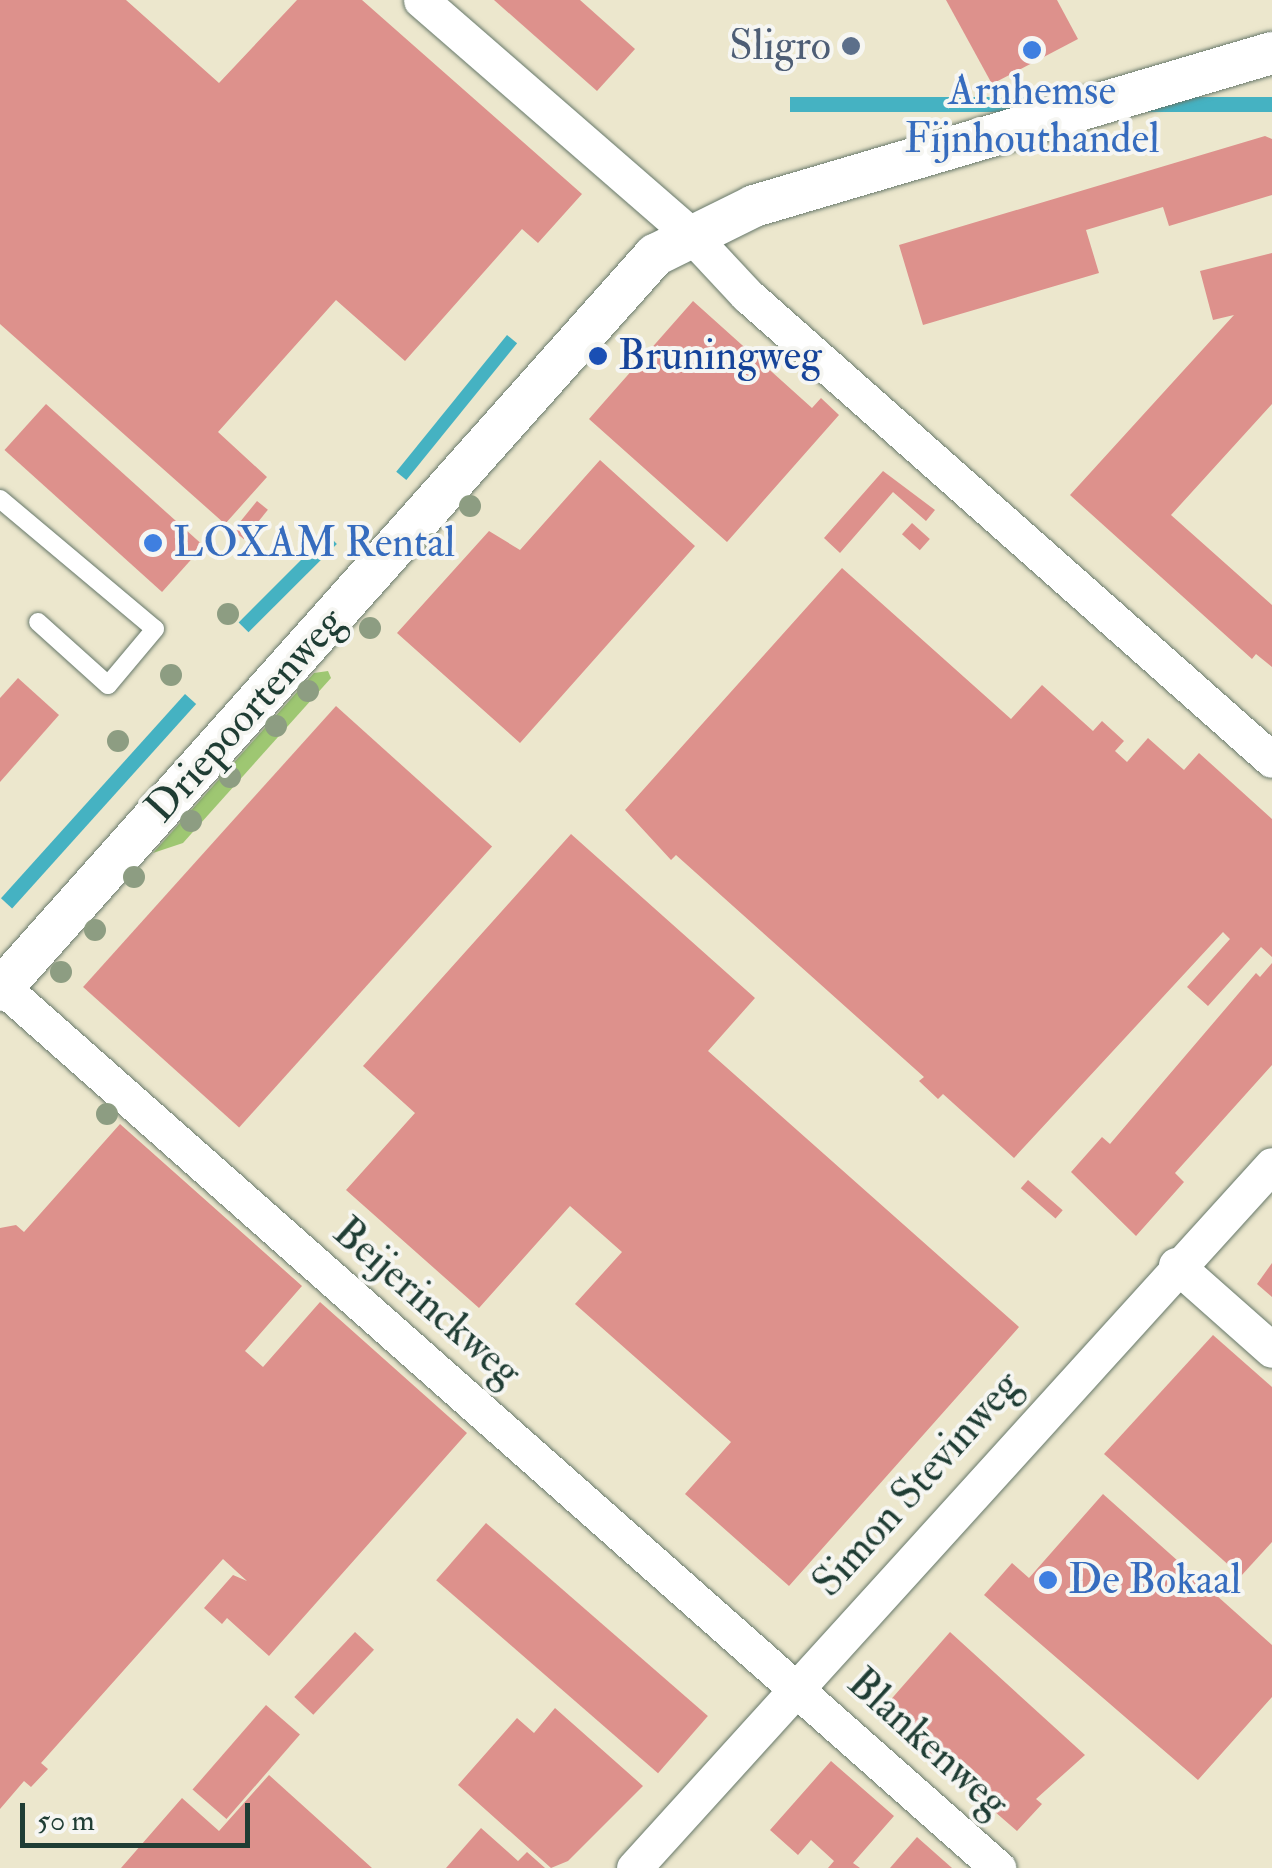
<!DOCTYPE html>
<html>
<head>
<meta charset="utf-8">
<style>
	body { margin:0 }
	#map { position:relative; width:1272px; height:1868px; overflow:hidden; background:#ece7cd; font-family:"IM FELL Double Pica",serif }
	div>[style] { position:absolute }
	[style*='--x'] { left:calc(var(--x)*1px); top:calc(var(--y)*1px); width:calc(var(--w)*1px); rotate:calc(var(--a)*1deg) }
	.green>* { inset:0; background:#9ec772 }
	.water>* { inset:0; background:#45b2c2; transform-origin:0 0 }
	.building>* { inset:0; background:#dd918c; transform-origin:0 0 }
	.roads { filter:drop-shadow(0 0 2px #67786a) drop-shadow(0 0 2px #67786a) }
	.service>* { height:18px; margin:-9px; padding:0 9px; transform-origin:9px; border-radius:9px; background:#fff }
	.minor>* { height:35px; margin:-17.5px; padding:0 17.5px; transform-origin:17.5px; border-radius:17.5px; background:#fff }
	.tertiary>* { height:42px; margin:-21px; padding:0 21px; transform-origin:21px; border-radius:21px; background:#fff }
	.trees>* { width:22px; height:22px; margin:-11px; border-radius:50%; background:#8d9d82 }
	.dots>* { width:28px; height:28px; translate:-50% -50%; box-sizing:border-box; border:5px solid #f6f6f2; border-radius:50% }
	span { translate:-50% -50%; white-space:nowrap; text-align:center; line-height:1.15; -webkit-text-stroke:8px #f6f6f2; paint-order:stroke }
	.service-label { font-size:42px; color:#4e5e75 }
	.right { translate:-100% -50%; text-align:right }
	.shop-label { font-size:42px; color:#366cbe }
	.left { translate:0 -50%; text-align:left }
	.transit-label { font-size:42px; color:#164399 }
	.street-label { font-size:42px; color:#1f3d34 }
	.scale { position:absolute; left:20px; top:1803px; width:230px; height:45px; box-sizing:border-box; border:5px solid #1f3d34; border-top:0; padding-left:12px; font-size:30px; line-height:35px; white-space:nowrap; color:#1f3d34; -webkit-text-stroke:8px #f6f6f2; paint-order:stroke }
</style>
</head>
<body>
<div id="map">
	<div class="green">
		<div style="clip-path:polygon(328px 671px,331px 678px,183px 843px,153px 853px,314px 673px)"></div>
	</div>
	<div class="water">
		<div style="left:1272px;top:97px;width:15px;height:482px;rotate:90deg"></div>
		<div style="left:507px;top:335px;width:13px;height:176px;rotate:39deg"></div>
		<div style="left:327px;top:534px;width:14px;height:125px;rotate:45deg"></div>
		<div style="left:185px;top:694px;width:15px;height:275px;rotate:42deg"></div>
	</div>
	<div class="building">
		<div style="clip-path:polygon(0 0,126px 0,219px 83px,297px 0,362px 0,582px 194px,538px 243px,522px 229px,405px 361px,336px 300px,218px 432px,267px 477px,225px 524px,0 324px)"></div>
		<div style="clip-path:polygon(494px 0,580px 0,635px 49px,597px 91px)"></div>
		<div style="clip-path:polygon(946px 0,1057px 0,1078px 39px,992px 84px)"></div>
		<div style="clip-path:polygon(1265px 136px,1272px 139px,1272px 195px,1169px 226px,1163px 207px,1086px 230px,1099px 273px,923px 325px,899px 245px)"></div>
		<div style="clip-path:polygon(1272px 253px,1272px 404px,1171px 515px,1272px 605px,1272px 667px,1256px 654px,1252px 659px,1070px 495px,1234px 315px,1213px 320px,1200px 271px)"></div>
		<div style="clip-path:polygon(693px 301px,812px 408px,821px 398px,839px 415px,727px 542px,589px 419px)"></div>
		<div style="left:46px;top:404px;width:212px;height:62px;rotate:42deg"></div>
		<div style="clip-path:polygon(600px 460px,695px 546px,520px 743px,397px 633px,489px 531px,520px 550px)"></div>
		<div style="clip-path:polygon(883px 471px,935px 510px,926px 521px,893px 492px,840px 553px,824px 538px)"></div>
		<div style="left:257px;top:501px;width:14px;height:38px;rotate:39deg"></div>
		<div style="left:912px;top:523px;width:24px;height:15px;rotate:42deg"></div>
		<div style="clip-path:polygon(842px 568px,1011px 719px,1042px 685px,1093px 731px,1102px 721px,1124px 741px,1115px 751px,1127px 762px,1148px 738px,1184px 770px,1199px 753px,1272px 819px,1272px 957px,1261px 947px,1208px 1006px,1187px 987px,1230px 939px,1223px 932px,1014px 1158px,943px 1094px,938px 1099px,919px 1081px,924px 1077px,676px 855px,671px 860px,625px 810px)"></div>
		<div style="clip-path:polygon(18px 678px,59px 715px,0 782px,0 698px)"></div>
		<div style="left:336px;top:706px;width:210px;height:378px;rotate:42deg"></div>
		<div style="clip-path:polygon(571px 834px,755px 998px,708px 1051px,1019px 1327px,789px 1586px,685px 1494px,731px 1442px,575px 1304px,622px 1252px,570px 1206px,479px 1308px,346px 1190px,415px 1113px,363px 1066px)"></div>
		<div style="clip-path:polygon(1272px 963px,1272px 1065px,1175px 1173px,1184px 1182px,1136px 1236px,1071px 1172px,1102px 1137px,1110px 1144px,1256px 973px,1260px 977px)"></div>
		<div style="clip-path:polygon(120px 1124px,302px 1286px,245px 1351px,263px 1367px,320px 1302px,467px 1433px,269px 1656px,227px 1618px,222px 1624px,204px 1608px,233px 1575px,247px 1581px,223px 1559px,41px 1763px,48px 1769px,31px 1787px,24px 1781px,0 1809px,0 1228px,16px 1225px,24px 1232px)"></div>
		<div style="left:1028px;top:1180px;width:46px;height:11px;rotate:41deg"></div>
		<div style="clip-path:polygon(1272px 1263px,1272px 1297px,1257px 1284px)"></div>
		<div style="clip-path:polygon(1213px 1335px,1272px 1387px,1272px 1542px,1241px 1576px,1104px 1454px)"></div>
		<div style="clip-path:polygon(1103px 1494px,1272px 1645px,1272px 1697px,1198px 1780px,984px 1595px,1012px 1563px,1029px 1578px)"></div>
		<div style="left:486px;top:1523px;width:294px;height:76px;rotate:41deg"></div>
		<div style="left:355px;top:1632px;width:26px;height:89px;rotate:43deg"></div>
		<div style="clip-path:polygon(950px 1632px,1085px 1755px,1036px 1799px,1042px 1804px,1017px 1831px,880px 1712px)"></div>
		<div style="left:266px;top:1705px;width:45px;height:112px;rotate:41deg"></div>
		<div style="clip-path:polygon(555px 1708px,643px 1786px,568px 1861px,551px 1868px,458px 1785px,517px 1718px,534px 1733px)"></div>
		<div style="clip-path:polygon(831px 1761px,894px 1816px,853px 1863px,860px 1868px,828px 1868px,834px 1861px,811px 1840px,798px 1855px,770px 1830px)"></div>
		<div style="clip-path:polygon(269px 1775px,372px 1868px,121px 1868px,182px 1798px,219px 1831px)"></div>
		<div style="clip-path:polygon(481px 1828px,518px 1861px,527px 1852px,545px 1868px,446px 1868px)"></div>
		<div style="clip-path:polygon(917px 1837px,952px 1868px,890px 1868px)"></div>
	</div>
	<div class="roads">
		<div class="service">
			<div style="--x:0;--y:499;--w:202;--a:40"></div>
			<div style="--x:155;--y:629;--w:73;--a:130"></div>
			<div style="--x:108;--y:685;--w:94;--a:-138"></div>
		</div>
		<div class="minor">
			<div style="--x:421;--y:0;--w:358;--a:41"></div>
			<div style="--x:691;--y:235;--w:82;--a:47"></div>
			<div style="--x:747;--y:295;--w:701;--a:41.53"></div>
			<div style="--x:0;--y:985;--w:1333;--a:41.5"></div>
			<div style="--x:1176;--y:1265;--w:128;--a:41.5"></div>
			<div style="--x:634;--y:1868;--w:949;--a:-47.78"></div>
		</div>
		<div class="tertiary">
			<div style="--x:0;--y:990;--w:985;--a:-48.29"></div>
			<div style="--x:655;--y:255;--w:110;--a:-26.3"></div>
			<div style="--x:754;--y:206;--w:540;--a:-16.46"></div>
		</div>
	</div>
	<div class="trees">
		<div style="left:470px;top:506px"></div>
		<div style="left:434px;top:544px"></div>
		<div style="left:228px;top:614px"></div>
		<div style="left:370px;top:628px"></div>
		<div style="left:171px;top:675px"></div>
		<div style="left:308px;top:691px"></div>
		<div style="left:276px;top:726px"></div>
		<div style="left:118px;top:741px"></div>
		<div style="left:230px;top:777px"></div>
		<div style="left:191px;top:821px"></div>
		<div style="left:134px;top:877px"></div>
		<div style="left:95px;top:930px"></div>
		<div style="left:61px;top:972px"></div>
		<div style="left:107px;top:1114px"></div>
	</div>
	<div class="dots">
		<div style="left:851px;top:46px;background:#5c6f8a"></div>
		<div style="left:1032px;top:50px;background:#3f7fe0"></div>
		<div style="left:598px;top:356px;background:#1a4fb4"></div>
		<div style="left:153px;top:543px;background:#3f7fe0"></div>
		<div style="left:1048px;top:1580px;background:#3f7fe0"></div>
	</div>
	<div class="service-label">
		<span class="right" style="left:831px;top:46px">Sligro</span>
	</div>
	<div class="shop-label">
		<span style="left:1032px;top:115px">Arnhemse<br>Fijnhouthandel</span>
		<span class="left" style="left:173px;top:543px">LOXAM Rental</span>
		<span class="left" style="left:1068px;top:1580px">De Bokaal</span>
	</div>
	<div class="transit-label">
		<span class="left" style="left:618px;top:356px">Bruningweg</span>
	</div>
	<div class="street-label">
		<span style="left:245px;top:715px;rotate:-48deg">Driepoortenweg</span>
		<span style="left:427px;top:1302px;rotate:41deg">Beijerinckweg</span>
		<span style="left:917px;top:1484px;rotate:-48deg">Simon Stevinweg</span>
		<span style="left:928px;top:1743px;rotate:42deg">Blankenweg</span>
	</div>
	<div class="scale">50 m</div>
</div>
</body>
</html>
